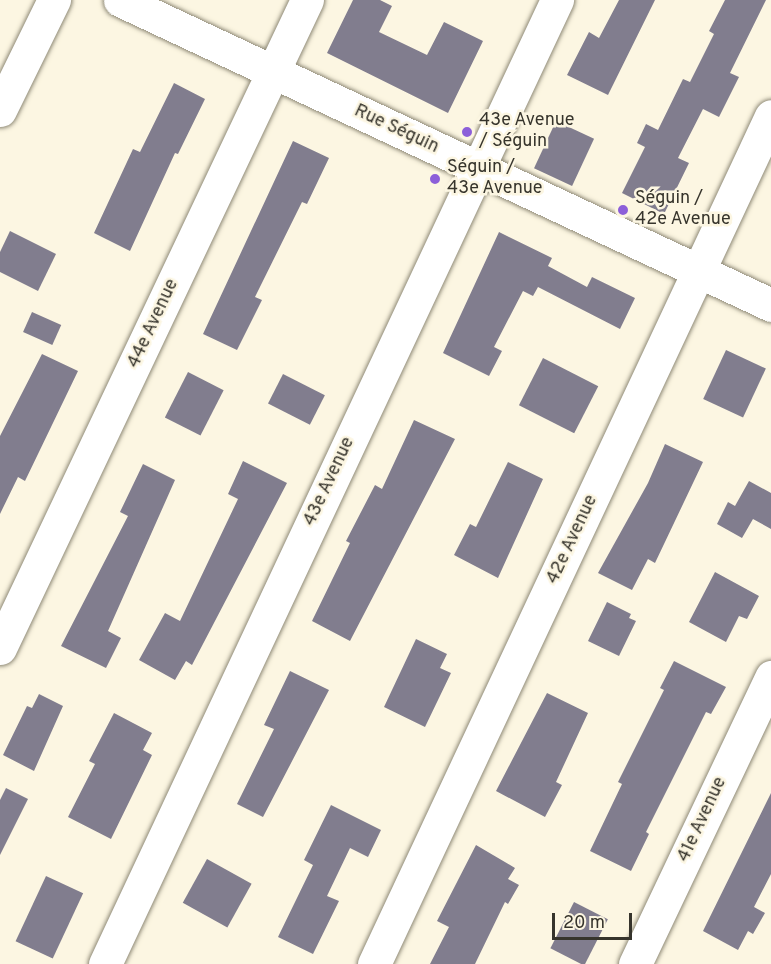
<!DOCTYPE html>
<html>
<head>
<meta charset="utf-8">
<style>
	body { margin:0 }
	#map { position:relative; width:771px; height:964px; overflow:hidden; background:#fcf6e2; font-family:Overpass,sans-serif }
	div>[style] { position:absolute }
	[style*='--x'] { left:calc(var(--x)*1px); top:calc(var(--y)*1px); width:calc(var(--w)*1px); rotate:calc(var(--a)*1deg) }
	.building>* { inset:0; background:#817d8e; transform-origin:0 0 }
	.roads { filter:drop-shadow(0 0 2px #8f8a77) drop-shadow(0 0 2px #8f8a77) }
	.minor>* { height:33px; margin:-16.5px; padding:0 16.5px; transform-origin:16.5px; border-radius:16.5px; background:#fff }
	.dots>* { width:16px; height:16px; translate:-50% -50%; box-sizing:border-box; border:3px solid #fcf6e2; border-radius:50% }
	span { translate:-50% -50%; white-space:nowrap; text-align:center; line-height:1.15; -webkit-text-stroke:5px #fcf6e2; paint-order:stroke }
	.poi-label { font-size:18px; color:#36342c }
	.left { translate:0 -50%; text-align:left }
	.street-label { font-size:18px; color:#36342c }
	.scale { position:absolute; left:552px; top:913px; width:80px; height:27px; box-sizing:border-box; border:3px solid #36342c; border-top:0; padding-left:8px; font-size:18px; line-height:21px; white-space:nowrap; color:#36342c; -webkit-text-stroke:4px #fcf6e2; paint-order:stroke }
</style>
</head>
<body>
<div id="map">
	<div class="building">
		<div style="clip-path:polygon(353px 0,380px 0,392px 6px,379px 32px,427px 55px,444px 22px,483px 41px,448px 113px,327px 53px)"></div>
		<div style="clip-path:polygon(619px 0,655px 0,608px 95px,567px 75px,589px 32px,599px 38px)"></div>
		<div style="clip-path:polygon(725px 0,766px 0,730px 73px,739px 77px,719px 117px,703px 109px,678px 158px,689px 163px,664px 214px,622px 193px,645px 147px,637px 143px,646px 124px,658px 130px,683px 79px,690px 82px,714px 34px,709px 31px)"></div>
		<div style="clip-path:polygon(174px 83px,205px 99px,178px 154px,175px 153px,130px 251px,94px 233px,133px 149px,140px 152px)"></div>
		<div style="left:556px;top:121px;width:42px;height:52px;rotate:25deg"></div>
		<div style="clip-path:polygon(293px 141px,329px 158px,307px 204px,302px 202px,255px 297px,262px 300px,237px 350px,203px 334px)"></div>
		<div style="clip-path:polygon(10px 231px,56px 254px,38px 291px,0 272px,0 252px)"></div>
		<div style="clip-path:polygon(499px 232px,552px 258px,548px 266px,587px 287px,592px 277px,635px 298px,620px 329px,538px 287px,533px 296px,523px 291px,494px 347px,502px 351px,489px 376px,443px 353px)"></div>
		<div style="left:32px;top:312px;width:32px;height:22px;rotate:24deg"></div>
		<div style="left:726px;top:350px;width:44px;height:54px;rotate:25deg"></div>
		<div style="clip-path:polygon(42px 354px,78px 371px,25px 481px,18px 477px,0 514px,0 436px)"></div>
		<div style="left:543px;top:358px;width:62px;height:53px;rotate:27deg"></div>
		<div style="left:188px;top:372px;width:40px;height:51px;rotate:27deg"></div>
		<div style="left:283px;top:374px;width:47px;height:33px;rotate:27deg"></div>
		<div style="clip-path:polygon(414px 420px,455px 439px,350px 641px,312px 621px,350px 543px,346px 541px,375px 485px,382px 489px)"></div>
		<div style="clip-path:polygon(665px 444px,703px 462px,655px 563px,648px 559px,632px 590px,598px 573px,648px 483px)"></div>
		<div style="clip-path:polygon(243px 461px,287px 483px,192px 665px,186px 661px,175px 680px,139px 660px,165px 613px,180px 621px,238px 499px,228px 494px)"></div>
		<div style="clip-path:polygon(508px 462px,543px 479px,498px 578px,454px 555px,470px 524px,476px 527px)"></div>
		<div style="clip-path:polygon(143px 464px,175px 480px,108px 631px,121px 638px,106px 668px,61px 646px,128px 516px,120px 512px)"></div>
		<div style="clip-path:polygon(749px 481px,771px 493px,771px 529px,753px 519px,742px 538px,717px 524px,728px 502px,735px 506px)"></div>
		<div style="clip-path:polygon(715px 572px,759px 596px,747px 619px,739px 616px,726px 642px,689px 622px)"></div>
		<div style="clip-path:polygon(607px 602px,631px 614px,629px 618px,636px 621px,619px 656px,588px 641px)"></div>
		<div style="clip-path:polygon(416px 639px,447px 654px,440px 668px,451px 673px,425px 727px,384px 707px)"></div>
		<div style="clip-path:polygon(674px 661px,726px 687px,711px 714px,706px 712px,646px 832px,649px 834px,631px 871px,590px 851px,622px 784px,618px 782px,664px 690px,660px 688px)"></div>
		<div style="clip-path:polygon(290px 671px,329px 690px,263px 817px,237px 804px,274px 729px,264px 725px)"></div>
		<div style="clip-path:polygon(547px 693px,588px 713px,556px 782px,562px 785px,545px 817px,496px 791px)"></div>
		<div style="clip-path:polygon(39px 694px,63px 706px,34px 771px,3px 755px,27px 706px,32px 708px)"></div>
		<div style="clip-path:polygon(114px 713px,152px 733px,143px 750px,152px 755px,111px 839px,68px 817px,95px 764px,89px 761px)"></div>
		<div style="clip-path:polygon(6px 788px,28px 799px,0 855px,0 800px)"></div>
		<div style="clip-path:polygon(771px 793px,771px 874px,754px 907px,765px 913px,753px 934px,748px 931px,738px 950px,703px 931px)"></div>
		<div style="clip-path:polygon(331px 805px,381px 830px,368px 857px,350px 848px,327px 896px,339px 901px,313px 954px,278px 937px,313px 865px,304px 860px)"></div>
		<div style="clip-path:polygon(476px 845px,515px 868px,508px 879px,519px 885px,508px 904px,505px 902px,475px 964px,430px 964px,449px 927px,437px 921px)"></div>
		<div style="left:207px;top:859px;width:51px;height:50px;rotate:29deg"></div>
		<div style="left:46px;top:876px;width:41px;height:72px;rotate:25deg"></div>
		<div style="left:574px;top:902px;width:38px;height:52px;rotate:27deg"></div>
	</div>
	<div class="roads">
		<div class="minor">
			<div style="--x:120;--y:0;--w:719;--a:25.1"></div>
			<div style="--x:0;--y:110;--w:123;--a:-63.9"></div>
			<div style="--x:0;--y:648;--w:717;--a:-64.65"></div>
			<div style="--x:105;--y:964;--w:1065;--a:-64.88"></div>
			<div style="--x:374;--y:964;--w:936;--a:-64.91"></div>
			<div style="--x:635;--y:964;--w:318;--a:-64.6"></div>
		</div>
	</div>
	<div class="dots">
		<div style="left:467px;top:132px;background:#8c5fd9"></div>
		<div style="left:435px;top:179px;background:#8c5fd9"></div>
		<div style="left:623px;top:210px;background:#8c5fd9"></div>
	</div>
	<div class="poi-label">
		<span class="left" style="left:479px;top:132px">43e Avenue<br>/ Séguin</span>
		<span class="left" style="left:447px;top:179px">Séguin /<br>43e Avenue</span>
		<span class="left" style="left:635px;top:210px">Séguin /<br>42e Avenue</span>
	</div>
	<div class="street-label">
		<span style="left:396px;top:130px;rotate:25deg">Rue Séguin</span>
		<span style="left:154px;top:324px;rotate:-65deg">44e Avenue</span>
		<span style="left:330px;top:482px;rotate:-65deg">43e Avenue</span>
		<span style="left:573px;top:540px;rotate:-65deg">42e Avenue</span>
		<span style="left:703px;top:820px;rotate:-65deg">41e Avenue</span>
	</div>
	<div class="scale">20 m</div>
</div>
</body>
</html>
